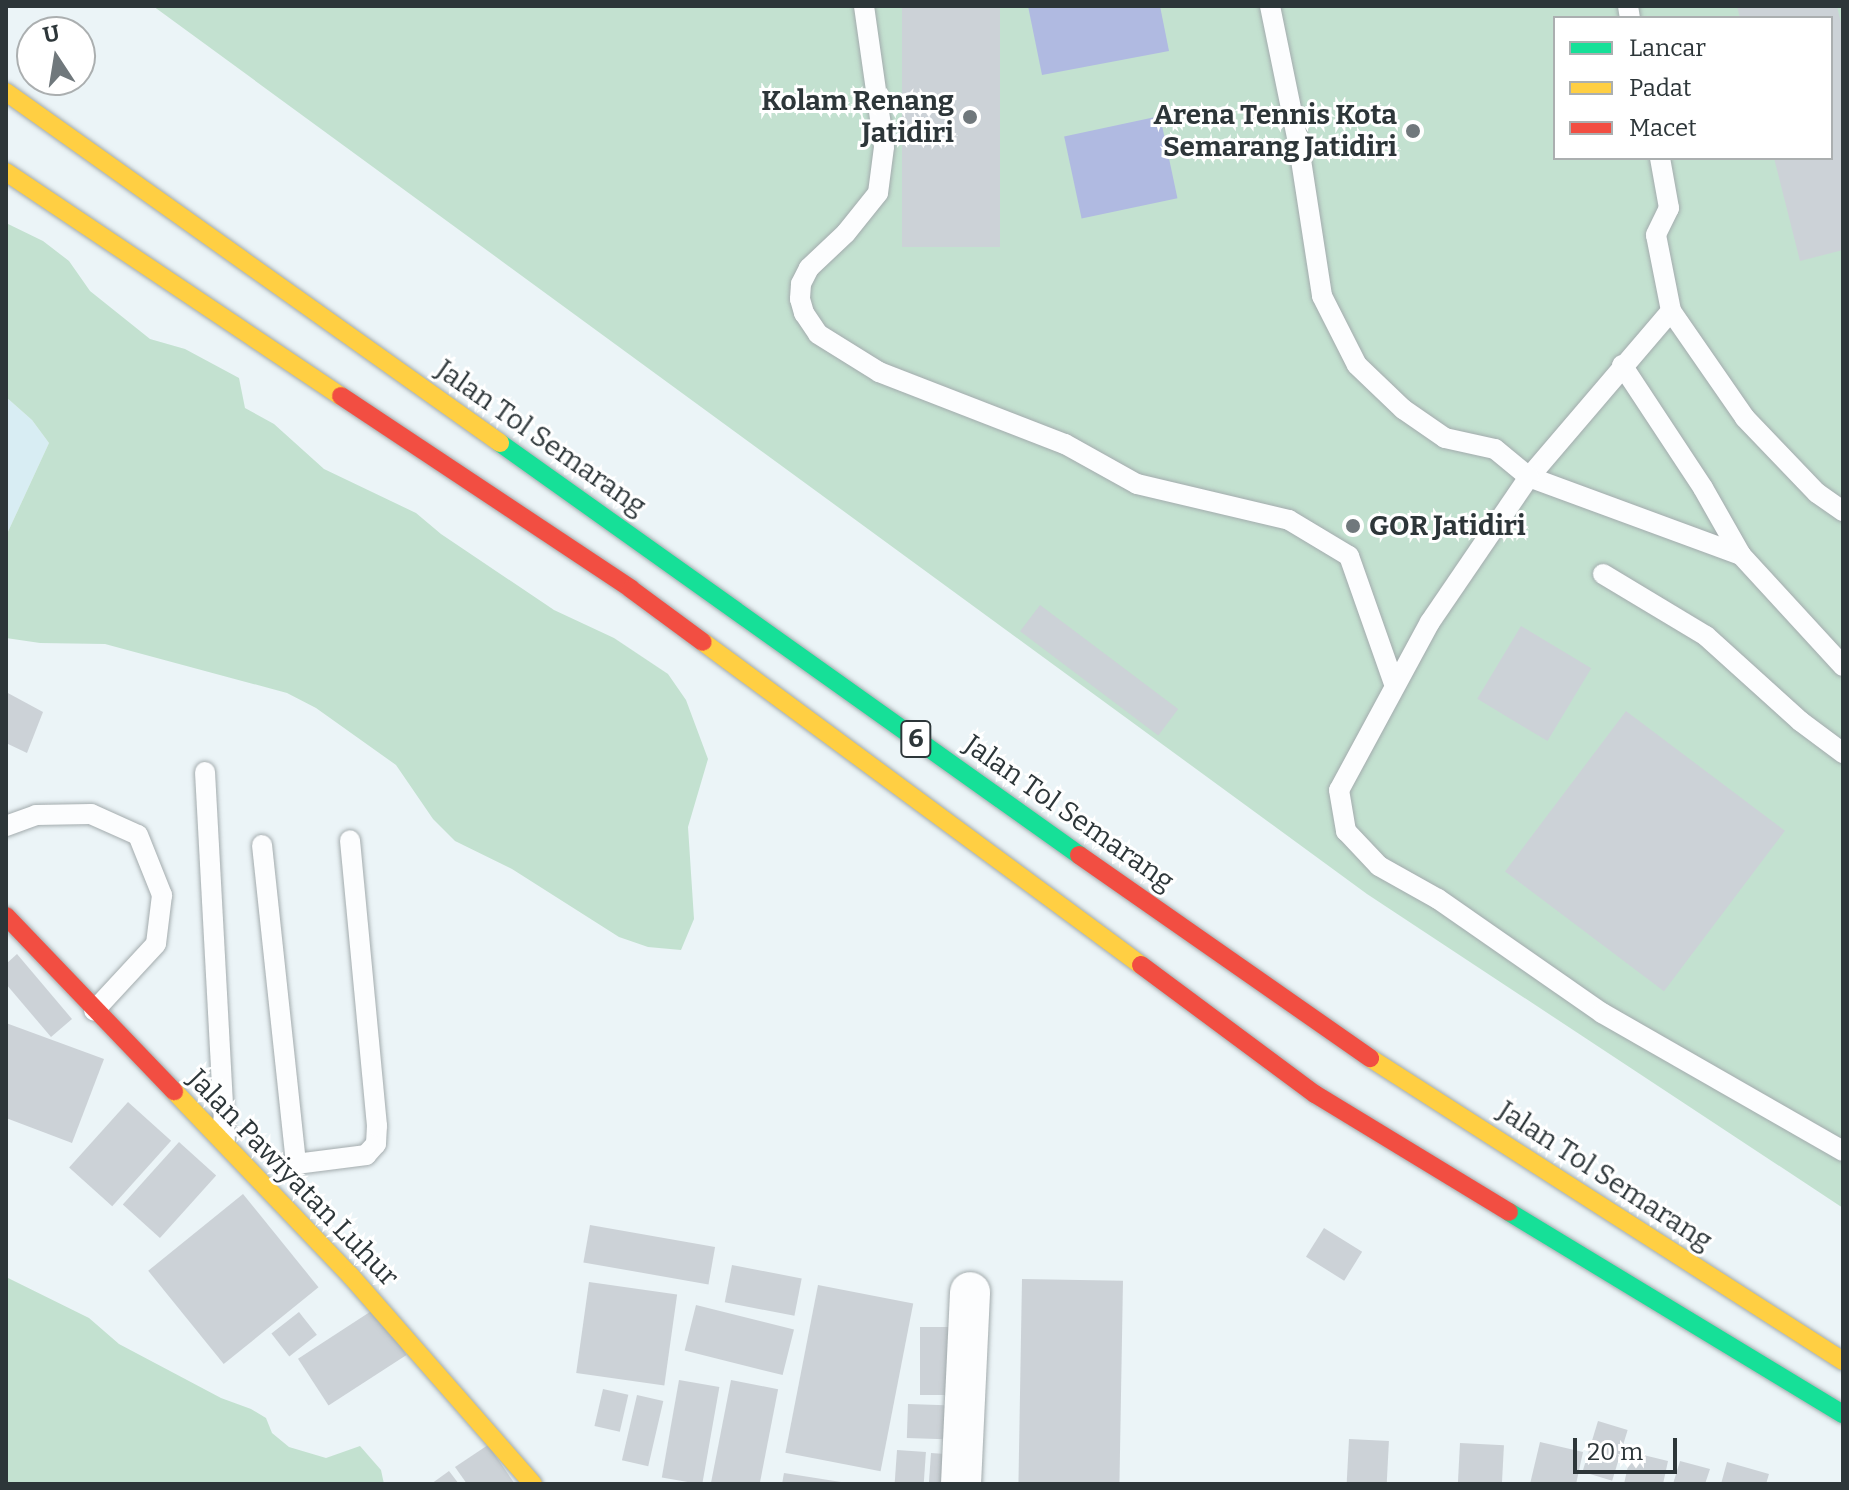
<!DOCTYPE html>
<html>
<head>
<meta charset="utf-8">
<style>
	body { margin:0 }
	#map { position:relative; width:1849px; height:1490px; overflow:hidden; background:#ebf4f7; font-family:Bitter,serif }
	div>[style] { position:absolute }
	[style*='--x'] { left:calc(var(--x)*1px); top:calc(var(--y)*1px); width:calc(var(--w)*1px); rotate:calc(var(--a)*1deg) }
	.built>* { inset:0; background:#d8edf3 }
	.green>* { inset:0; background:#c3e1d0 }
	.water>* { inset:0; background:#b0bae1; transform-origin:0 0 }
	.building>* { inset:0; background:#ccd2d7; transform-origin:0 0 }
	.roads { filter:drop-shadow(0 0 2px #a3abad) drop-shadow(0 0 2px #a3abad) }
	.lane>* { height:20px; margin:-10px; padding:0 10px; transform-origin:10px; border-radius:10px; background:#fcfdfe }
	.street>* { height:40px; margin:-20px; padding:0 20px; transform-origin:20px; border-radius:20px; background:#fcfdfe }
	.fast>* { height:18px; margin:-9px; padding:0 9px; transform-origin:9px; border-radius:9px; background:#16e098 }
	.slow>* { height:18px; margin:-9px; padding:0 9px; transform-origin:9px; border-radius:9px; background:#ffcf43 }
	.jam>* { height:18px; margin:-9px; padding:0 9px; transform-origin:9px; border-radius:9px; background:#f24e42 }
	.dots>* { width:22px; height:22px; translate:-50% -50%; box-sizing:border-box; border:4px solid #fff; border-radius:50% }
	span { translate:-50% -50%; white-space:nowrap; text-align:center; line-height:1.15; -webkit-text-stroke:6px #fff; paint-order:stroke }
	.shield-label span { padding:2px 6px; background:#fff; border:2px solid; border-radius:6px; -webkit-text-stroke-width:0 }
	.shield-label { font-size:26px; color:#2d3639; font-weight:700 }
	.poi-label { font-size:28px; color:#2d3639; font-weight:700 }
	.right { translate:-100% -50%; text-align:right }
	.left { translate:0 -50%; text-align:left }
	.street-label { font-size:28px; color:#2d3639 }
	.frame { position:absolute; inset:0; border:8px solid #2d3639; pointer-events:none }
	.legend { position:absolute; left:1553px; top:16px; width:280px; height:144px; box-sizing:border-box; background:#fff; border:2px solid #abafb0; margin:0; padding:10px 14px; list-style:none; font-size:24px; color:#2d3639 }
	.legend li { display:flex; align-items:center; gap:16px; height:40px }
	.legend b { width:40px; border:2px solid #abafb0 }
	.north { position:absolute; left:16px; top:16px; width:80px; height:80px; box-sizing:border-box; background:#fff; border:2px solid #abafb0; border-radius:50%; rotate:348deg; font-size:22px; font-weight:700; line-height:32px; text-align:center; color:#2d3639 }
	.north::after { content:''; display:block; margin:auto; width:28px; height:36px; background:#70787c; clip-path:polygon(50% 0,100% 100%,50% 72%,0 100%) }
	.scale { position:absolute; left:1573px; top:1438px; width:104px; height:36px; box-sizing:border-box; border:4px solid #2d3639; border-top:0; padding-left:10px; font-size:24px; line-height:28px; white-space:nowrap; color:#2d3639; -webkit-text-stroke:6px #fff; paint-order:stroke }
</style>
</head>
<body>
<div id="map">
	<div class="built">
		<div style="clip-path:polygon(6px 397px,32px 420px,49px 443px,6px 536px)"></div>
	</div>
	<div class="green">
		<div style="clip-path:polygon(evenodd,153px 6px,1843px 6px,1843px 1208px,1367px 894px,153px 6px,1555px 18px,1831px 18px,1831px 158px,1555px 158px,1555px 18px)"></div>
		<div style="clip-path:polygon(6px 223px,43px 241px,69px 261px,90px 291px,150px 339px,185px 349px,239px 378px,245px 408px,274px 424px,324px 469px,416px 513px,441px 534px,554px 610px,614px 638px,668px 674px,686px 700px,708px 759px,688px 827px,694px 919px,681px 950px,648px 947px,619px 937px,512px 869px,455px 841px,433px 819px,396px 765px,316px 708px,287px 693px,105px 644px,40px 643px,6px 638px,6px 536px,49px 443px,32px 420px,6px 397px)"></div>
		<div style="clip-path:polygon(6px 1277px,89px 1318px,119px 1344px,221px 1398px,251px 1409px,266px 1418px,272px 1433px,289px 1447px,326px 1458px,360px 1446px,381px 1470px,384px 1484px,6px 1484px)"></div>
	</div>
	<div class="water">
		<div style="clip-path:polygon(1028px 6px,1160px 6px,1169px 51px,1042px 75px)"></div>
		<div style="left:1160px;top:116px;width:84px;height:98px;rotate:78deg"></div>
	</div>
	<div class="building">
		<div style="left:902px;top:6px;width:98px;height:241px"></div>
		<div style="clip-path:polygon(1737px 6px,1837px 6px,1843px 32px,1843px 250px,1800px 261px,1774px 158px,1831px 158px,1831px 18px,1740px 18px)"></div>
		<div style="left:1040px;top:605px;width:173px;height:33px;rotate:37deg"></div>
		<div style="left:1521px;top:626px;width:82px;height:85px;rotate:31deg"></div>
		<div style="clip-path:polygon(6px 692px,43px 712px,27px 753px,6px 743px)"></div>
		<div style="left:1626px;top:711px;width:199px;height:201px;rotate:37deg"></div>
		<div style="clip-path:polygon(17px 954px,72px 1019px,51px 1037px,6px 984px,6px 964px)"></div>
		<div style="clip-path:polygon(6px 1023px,104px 1059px,72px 1143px,6px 1118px)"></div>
		<div style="left:128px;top:1102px;width:58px;height:88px;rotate:42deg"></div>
		<div style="left:179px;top:1142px;width:50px;height:84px;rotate:42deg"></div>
		<div style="left:243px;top:1194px;width:120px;height:122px;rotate:51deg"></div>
		<div style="left:590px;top:1225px;width:127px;height:38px;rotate:10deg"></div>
		<div style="left:1324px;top:1228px;width:45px;height:34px;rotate:32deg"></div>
		<div style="left:732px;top:1265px;width:71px;height:38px;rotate:11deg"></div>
		<div style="left:1022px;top:1279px;width:101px;height:205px;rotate:1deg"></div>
		<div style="left:589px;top:1282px;width:89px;height:92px;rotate:8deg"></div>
		<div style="left:818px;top:1285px;width:97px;height:171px;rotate:11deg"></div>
		<div style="left:696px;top:1305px;width:101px;height:47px;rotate:14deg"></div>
		<div style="left:376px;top:1308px;width:56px;height:93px;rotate:57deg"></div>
		<div style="left:299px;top:1312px;width:29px;height:35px;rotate:52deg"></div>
		<div style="left:920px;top:1327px;width:38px;height:68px"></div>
		<div style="left:679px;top:1380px;width:41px;height:99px;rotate:10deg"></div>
		<div style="left:731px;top:1380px;width:48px;height:106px;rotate:11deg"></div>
		<div style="left:603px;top:1389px;width:26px;height:38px;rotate:13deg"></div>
		<div style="left:637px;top:1395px;width:27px;height:67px;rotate:13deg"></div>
		<div style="left:908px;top:1404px;width:53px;height:34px;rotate:2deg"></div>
		<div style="left:1598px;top:1421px;width:31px;height:53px;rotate:17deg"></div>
		<div style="left:1349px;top:1439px;width:40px;height:45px;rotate:3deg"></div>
		<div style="clip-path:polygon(1540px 1442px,1583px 1452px,1576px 1484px,1530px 1484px)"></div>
		<div style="left:1460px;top:1443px;width:44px;height:41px;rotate:3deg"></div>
		<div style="clip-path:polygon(488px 1445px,515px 1484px,467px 1484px,455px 1467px)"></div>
		<div style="left:897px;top:1450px;width:29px;height:34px;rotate:4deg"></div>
		<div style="clip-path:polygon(1631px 1452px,1668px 1461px,1663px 1484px,1624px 1484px)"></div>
		<div style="left:931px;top:1453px;width:29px;height:31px;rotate:4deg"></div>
		<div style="clip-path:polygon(1680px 1461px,1710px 1469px,1705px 1484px,1673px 1484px)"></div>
		<div style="clip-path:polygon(1727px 1462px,1769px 1474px,1766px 1484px,1721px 1484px)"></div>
		<div style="clip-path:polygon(449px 1471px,459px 1484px,431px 1484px)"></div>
		<div style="clip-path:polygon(784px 1473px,841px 1482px,841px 1484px,782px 1484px)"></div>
	</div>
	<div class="roads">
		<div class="lane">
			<div style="--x:864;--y:6;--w:142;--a:81.9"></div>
			<div style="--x:884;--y:147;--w:46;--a:97.4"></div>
			<div style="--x:878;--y:193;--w:51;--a:128.7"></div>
			<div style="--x:846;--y:233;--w:51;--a:136.6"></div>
			<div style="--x:809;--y:268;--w:18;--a:117"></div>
			<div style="--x:801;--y:284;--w:15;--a:94"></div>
			<div style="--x:800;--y:299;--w:15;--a:74"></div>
			<div style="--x:804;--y:313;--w:25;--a:56"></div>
			<div style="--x:818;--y:334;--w:72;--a:31.9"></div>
			<div style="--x:879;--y:372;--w:199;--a:21.2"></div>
			<div style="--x:1065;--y:444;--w:82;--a:29.1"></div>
			<div style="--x:1137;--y:484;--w:156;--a:13.3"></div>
			<div style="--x:1289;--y:520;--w:70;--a:31"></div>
			<div style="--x:1349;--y:556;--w:136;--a:70.6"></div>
			<div style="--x:1270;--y:6;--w:144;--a:78.4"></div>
			<div style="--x:1299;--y:147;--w:151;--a:81.2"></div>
			<div style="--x:1322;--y:296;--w:77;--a:63.1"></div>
			<div style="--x:1357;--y:365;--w:64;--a:43.7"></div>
			<div style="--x:1403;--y:409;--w:51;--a:34.6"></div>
			<div style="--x:1445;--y:438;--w:51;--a:12.4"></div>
			<div style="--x:1495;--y:449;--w:44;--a:39.5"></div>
			<div style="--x:1529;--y:477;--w:226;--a:20.2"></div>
			<div style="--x:1628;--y:6;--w:12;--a:81"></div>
			<div style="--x:1660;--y:158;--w:51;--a:79.8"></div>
			<div style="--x:1669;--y:208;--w:30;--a:116"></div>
			<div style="--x:1656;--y:235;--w:77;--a:78.8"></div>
			<div style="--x:1671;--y:311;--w:130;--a:55.3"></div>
			<div style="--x:1745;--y:418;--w:104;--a:46.2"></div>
			<div style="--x:1817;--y:493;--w:32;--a:35"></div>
			<div style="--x:1671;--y:311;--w:218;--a:130.5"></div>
			<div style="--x:1529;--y:477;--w:176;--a:124.3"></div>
			<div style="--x:1430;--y:622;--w:191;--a:118.4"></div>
			<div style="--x:1339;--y:790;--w:42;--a:80.3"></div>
			<div style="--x:1346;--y:831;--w:48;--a:46.7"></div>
			<div style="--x:1379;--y:866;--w:68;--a:29.2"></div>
			<div style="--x:1438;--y:899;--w:200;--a:34.8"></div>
			<div style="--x:1602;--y:1013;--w:278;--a:29.8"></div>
			<div style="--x:1622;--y:365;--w:147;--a:56.6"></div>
			<div style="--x:1703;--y:488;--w:77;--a:60.4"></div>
			<div style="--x:1741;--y:555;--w:151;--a:47.4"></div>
			<div style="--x:1603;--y:574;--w:120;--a:31"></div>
			<div style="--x:1706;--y:636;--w:127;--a:42.1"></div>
			<div style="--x:1800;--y:721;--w:54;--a:36.7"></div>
			<div style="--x:205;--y:772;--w:368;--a:86.9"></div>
			<div style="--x:6;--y:826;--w:32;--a:-20"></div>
			<div style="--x:36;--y:815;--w:55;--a:-1"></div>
			<div style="--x:91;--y:814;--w:51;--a:24.1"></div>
			<div style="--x:138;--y:835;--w:65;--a:68.2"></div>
			<div style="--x:162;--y:895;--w:49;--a:97"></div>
			<div style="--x:156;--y:944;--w:91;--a:132.8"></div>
			<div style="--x:262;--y:845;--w:321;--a:83.9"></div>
			<div style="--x:296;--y:1164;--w:71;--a:-7.3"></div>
			<div style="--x:366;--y:1155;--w:15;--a:-48"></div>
			<div style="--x:376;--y:1144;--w:18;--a:-87"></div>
			<div style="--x:377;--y:1126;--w:287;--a:-95.4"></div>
		</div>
		<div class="street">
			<div style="--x:961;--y:1484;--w:192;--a:-87.3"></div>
		</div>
		<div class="fast">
			<div style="--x:500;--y:443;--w:711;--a:35.43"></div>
			<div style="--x:1509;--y:1212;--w:390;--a:31.2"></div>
		</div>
		<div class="slow">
			<div style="--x:6;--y:92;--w:606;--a:35.39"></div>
			<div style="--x:6;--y:172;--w:403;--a:33.8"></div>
			<div style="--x:703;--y:642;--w:544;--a:36.41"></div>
			<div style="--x:1370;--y:1058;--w:562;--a:32.64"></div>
			<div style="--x:174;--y:1091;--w:255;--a:46.3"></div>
			<div style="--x:350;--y:1275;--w:278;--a:48.8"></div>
		</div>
		<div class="jam">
			<div style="--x:341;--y:396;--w:348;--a:33.6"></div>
			<div style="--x:631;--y:589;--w:89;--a:36.4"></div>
			<div style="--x:1079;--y:855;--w:355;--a:34.9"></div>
			<div style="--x:6;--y:916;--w:243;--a:46.2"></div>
			<div style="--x:1141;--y:965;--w:217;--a:36.6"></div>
			<div style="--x:1315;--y:1094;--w:227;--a:31.3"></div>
		</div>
	</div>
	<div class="dots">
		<div style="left:970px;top:117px;background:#70787c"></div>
		<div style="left:1413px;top:131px;background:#70787c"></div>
		<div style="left:1353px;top:526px;background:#70787c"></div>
	</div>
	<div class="shield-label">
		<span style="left:916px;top:739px">6</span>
	</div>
	<div class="poi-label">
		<span class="right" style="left:954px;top:117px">Kolam Renang<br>Jatidiri</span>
		<span class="right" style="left:1397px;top:131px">Arena Tennis Kota<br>Semarang Jatidiri</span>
		<span class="left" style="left:1369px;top:526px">GOR Jatidiri</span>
	</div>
	<div class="street-label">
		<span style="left:541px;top:438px;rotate:35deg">Jalan Tol Semarang</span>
		<span style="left:1069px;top:813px;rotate:35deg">Jalan Tol Semarang</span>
		<span style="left:1605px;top:1176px;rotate:33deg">Jalan Tol Semarang</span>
		<span style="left:293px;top:1178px;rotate:46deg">Jalan Pawiyatan Luhur</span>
	</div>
	<div class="frame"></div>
	<ul class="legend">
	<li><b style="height:10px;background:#16e098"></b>Lancar</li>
	<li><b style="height:10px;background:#ffcf43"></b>Padat</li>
	<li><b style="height:10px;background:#f24e42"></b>Macet</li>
	</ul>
	<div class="north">U</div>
	<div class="scale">20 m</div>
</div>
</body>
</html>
